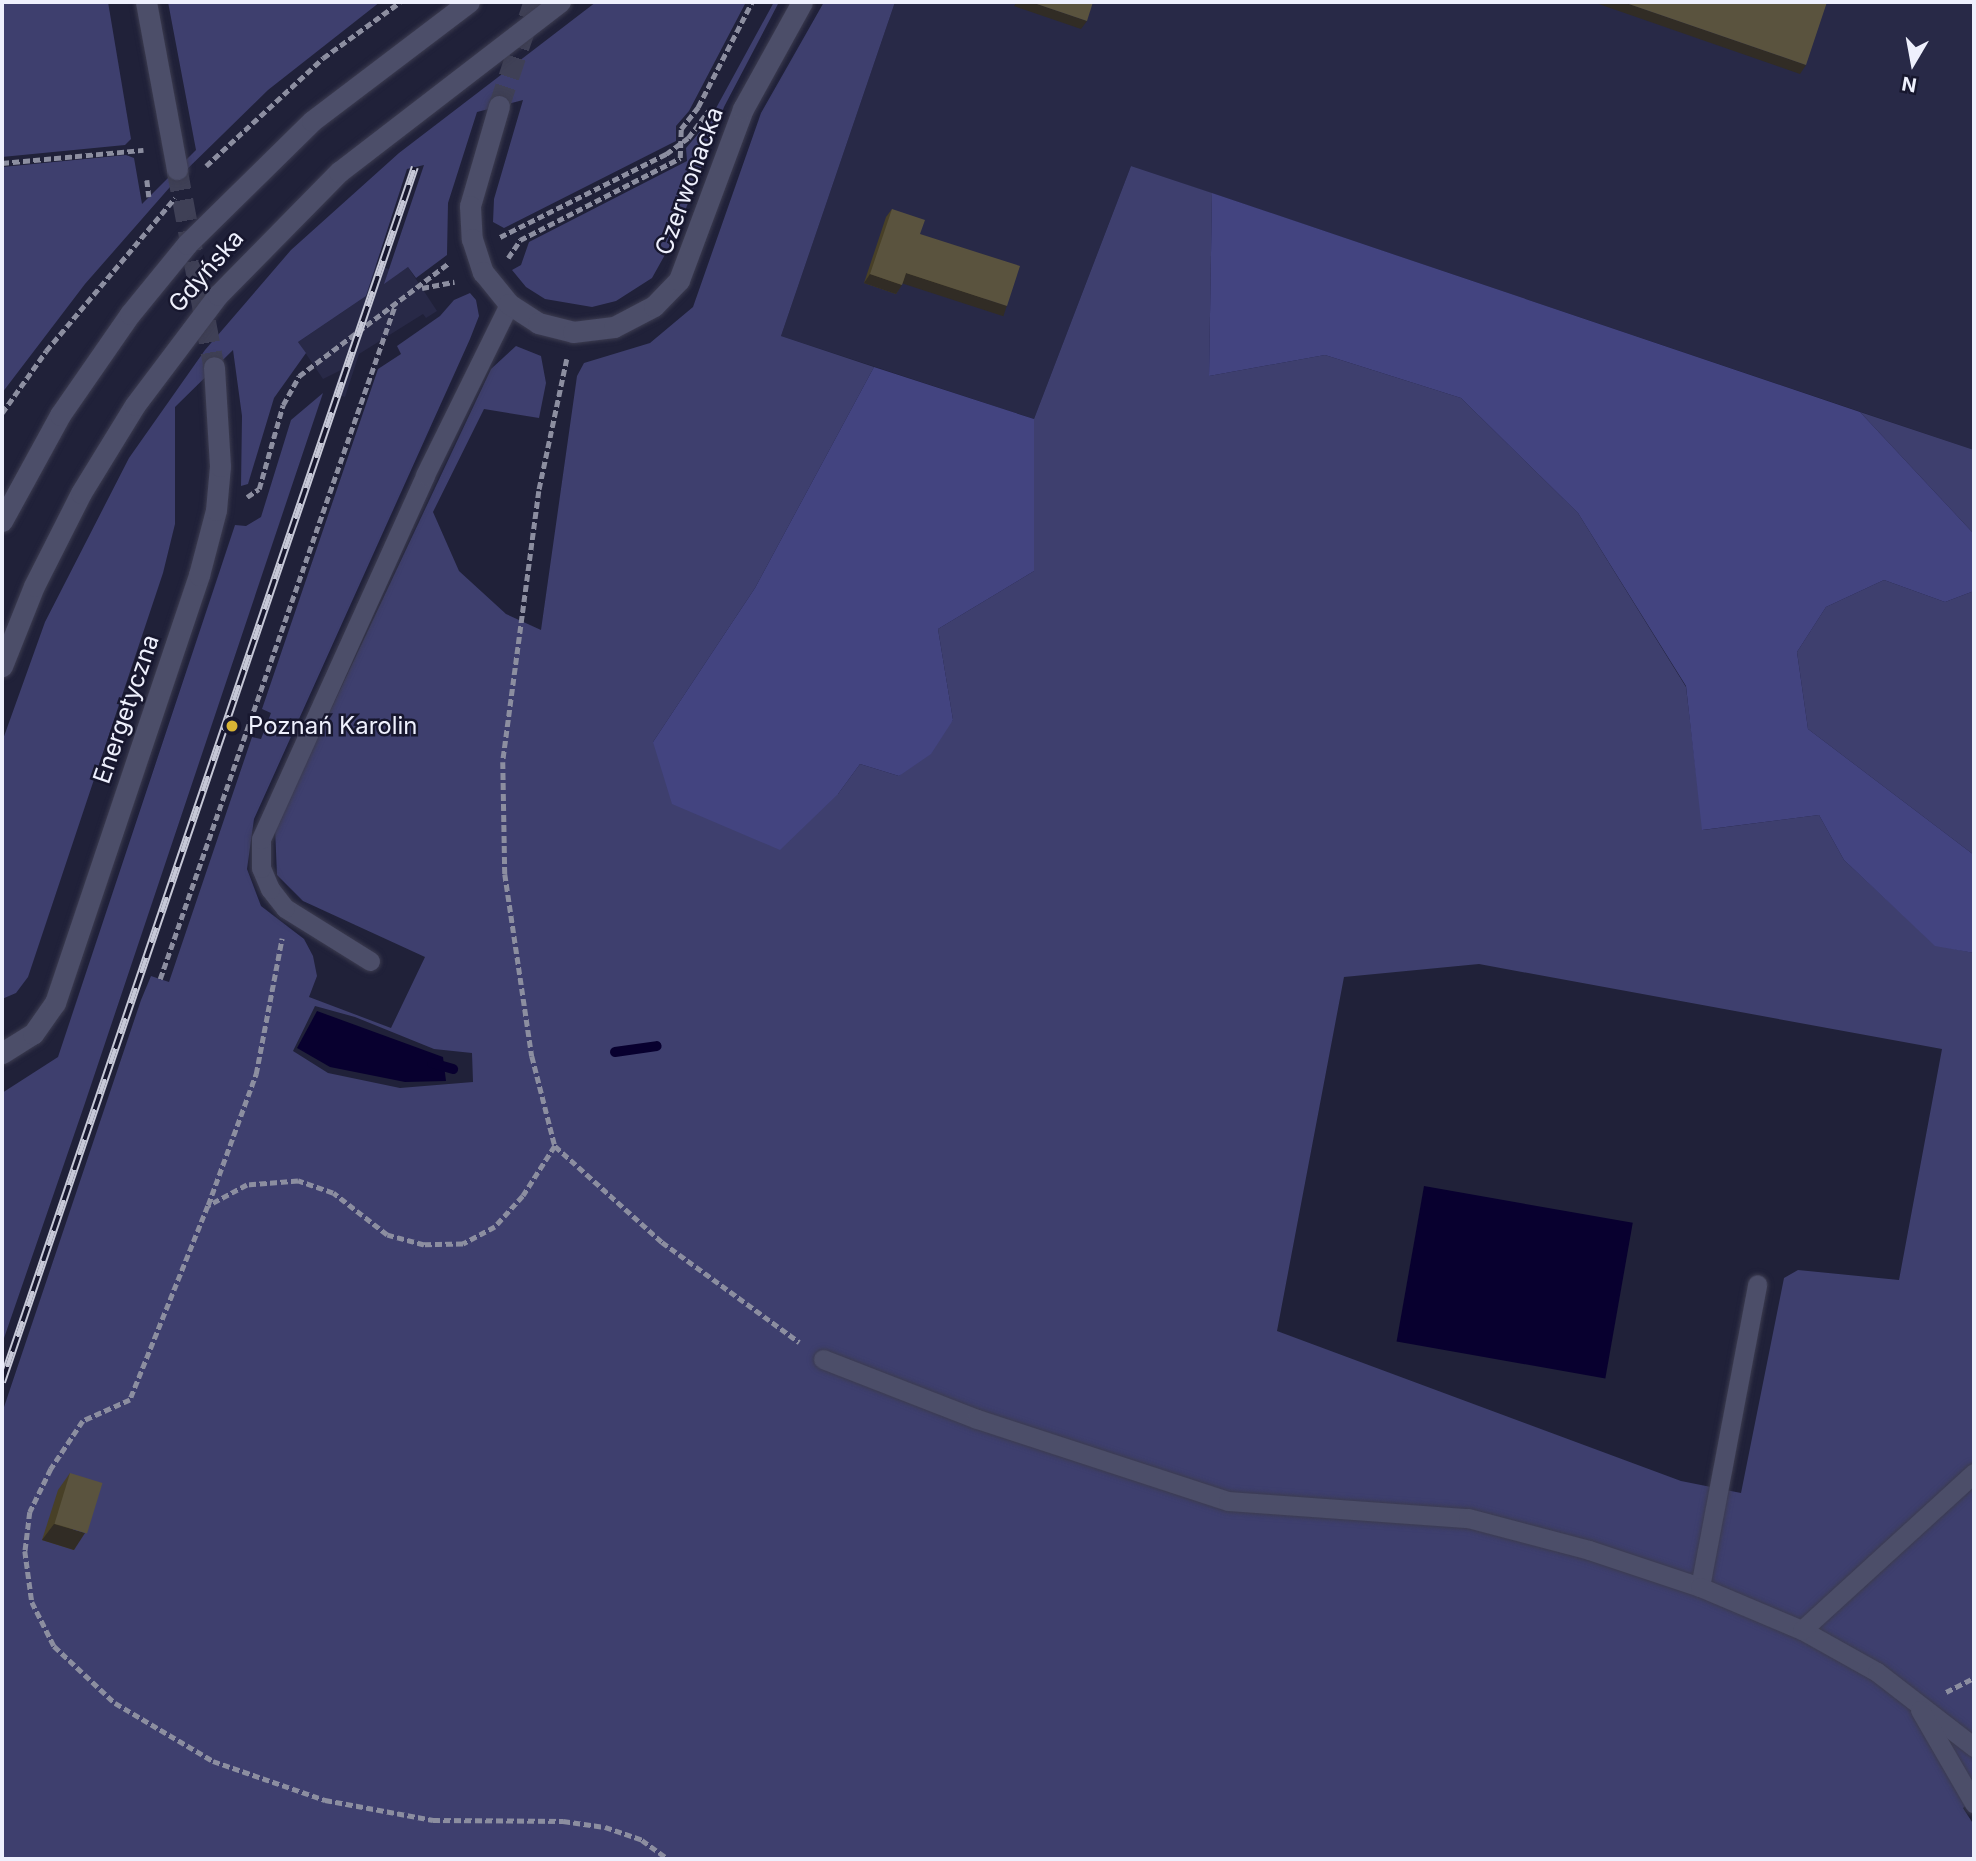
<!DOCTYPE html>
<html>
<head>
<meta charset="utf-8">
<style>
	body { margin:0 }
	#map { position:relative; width:1976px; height:1861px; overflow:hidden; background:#202139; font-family:Inter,sans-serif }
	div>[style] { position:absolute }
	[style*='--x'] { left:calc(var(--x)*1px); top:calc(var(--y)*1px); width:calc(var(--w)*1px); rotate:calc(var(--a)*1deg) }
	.built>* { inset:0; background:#282947 }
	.green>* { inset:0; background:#3e3f6e }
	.forest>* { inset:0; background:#434480 }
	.water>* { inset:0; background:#08002f; transform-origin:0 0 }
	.stream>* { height:10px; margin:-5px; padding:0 5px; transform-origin:5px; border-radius:5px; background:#08002f }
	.street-tunnel>* { height:21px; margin-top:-10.5px; transform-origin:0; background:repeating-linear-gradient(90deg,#3f4056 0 21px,transparent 0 31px) }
	.path>* { height:4.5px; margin-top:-2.25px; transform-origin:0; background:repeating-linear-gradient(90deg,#8c8ea0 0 7px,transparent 0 10.5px) }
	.roads { filter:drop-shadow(0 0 2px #3c3c50) drop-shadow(0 0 2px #3c3c50) }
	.lane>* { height:19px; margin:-9.5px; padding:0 9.5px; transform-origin:9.5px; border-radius:9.5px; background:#4c4e69 }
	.street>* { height:21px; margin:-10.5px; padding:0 10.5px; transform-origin:10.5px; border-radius:10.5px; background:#4c4e69 }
	.secondary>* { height:21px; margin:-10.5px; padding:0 10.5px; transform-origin:10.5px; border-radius:10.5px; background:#4c4e69 }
	.rail>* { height:8px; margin-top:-4px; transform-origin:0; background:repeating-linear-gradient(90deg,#17172e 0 16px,#c6c8d7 0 32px); box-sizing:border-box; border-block:2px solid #c6c8d7 }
	.wall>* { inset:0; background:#484027 }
	.shaded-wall>* { inset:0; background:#312c25; transform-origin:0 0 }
	.building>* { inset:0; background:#5a533e; transform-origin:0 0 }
	.dots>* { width:19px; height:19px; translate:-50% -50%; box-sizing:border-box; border:4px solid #17172e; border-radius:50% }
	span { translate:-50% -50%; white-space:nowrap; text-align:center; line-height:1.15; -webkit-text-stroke:5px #17172e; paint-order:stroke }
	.street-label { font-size:24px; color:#eef0fd }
	.poi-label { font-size:24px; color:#eef0fd }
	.left { translate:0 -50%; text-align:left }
	.frame { position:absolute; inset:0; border:4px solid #eef0fd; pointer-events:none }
	.north { position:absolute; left:1878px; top:28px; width:70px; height:70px; -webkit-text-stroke:5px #17172e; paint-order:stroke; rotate:190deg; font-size:19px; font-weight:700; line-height:28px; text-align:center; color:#eef0fd }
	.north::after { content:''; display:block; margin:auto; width:24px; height:32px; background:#eef0fd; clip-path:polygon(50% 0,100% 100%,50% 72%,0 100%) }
</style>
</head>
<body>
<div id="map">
	<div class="built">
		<div style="clip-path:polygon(895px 2px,1974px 2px,1974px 450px,1131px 166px,1034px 419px,781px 336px)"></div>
		<div style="clip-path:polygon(376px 265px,389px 269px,385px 282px,408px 267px,437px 311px,426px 318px,423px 314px,359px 354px,345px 397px,333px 393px,341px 370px,323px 379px,298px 342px,366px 296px)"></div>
	</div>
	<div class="green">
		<div style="clip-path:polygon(2px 2px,108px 2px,131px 139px,125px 145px,2px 157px)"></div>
		<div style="clip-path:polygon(168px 2px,380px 2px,268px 90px,177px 179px,85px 284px,2px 393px,2px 167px,126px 155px,134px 158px,142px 204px,196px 150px)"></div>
		<div style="clip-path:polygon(596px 2px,746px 2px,689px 111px,676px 126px,676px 141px,504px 228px,493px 222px,494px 199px,523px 100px,477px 112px,448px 203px,447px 255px,416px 278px,408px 267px,384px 284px,424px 165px,407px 169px,366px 296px,298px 342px,306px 353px,274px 398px,248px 484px,241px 486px,242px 416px,233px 350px,175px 407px,175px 524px,163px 573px,28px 977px,16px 993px,2px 999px,2px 742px,45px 622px,129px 458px,205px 350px,291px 250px,399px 153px)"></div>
		<div style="clip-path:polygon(774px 2px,779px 2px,724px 107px,676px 235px,652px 278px,616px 301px,592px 307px,545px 299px,526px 287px,512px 270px,521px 265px,529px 242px,687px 161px,686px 148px,709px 121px)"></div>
		<div style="clip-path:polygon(evenodd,824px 2px,895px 2px,781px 336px,874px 367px,755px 588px,653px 742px,838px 794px,860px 764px,899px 776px,953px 720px,938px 629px,1034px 571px,1034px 419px,1131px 166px,1212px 193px,1209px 376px,1325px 355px,1461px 398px,1578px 513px,1686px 687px,1703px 830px,1819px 815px,1844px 860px,1935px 945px,1974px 953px,1974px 1799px,1963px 1808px,1974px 1825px,1974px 1859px,2px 1859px,2px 1413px,141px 1000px,151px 976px,169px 982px,252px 737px,261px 739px,271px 713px,262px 709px,378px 369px,401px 354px,397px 346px,440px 316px,454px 300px,470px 293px,476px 300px,479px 316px,470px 339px,254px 819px,247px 869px,261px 906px,304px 939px,313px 956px,317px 976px,309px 997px,391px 1028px,425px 957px,303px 901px,277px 875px,275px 828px,491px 369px,516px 346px,541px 356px,546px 383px,539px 418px,484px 409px,433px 512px,459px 571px,506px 614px,541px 630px,577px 376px,584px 363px,650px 343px,693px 307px,761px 113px,824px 2px,1479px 964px,1942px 1049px,1899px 1280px,1798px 1270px,1784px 1278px,1741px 1493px,1681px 1481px,1277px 1331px,1344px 977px,1479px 964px,824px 2px,315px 1006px,355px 1017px,434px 1049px,472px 1053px,473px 1082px,400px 1088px,328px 1073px,293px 1051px,315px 1006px)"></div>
		<div style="clip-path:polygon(323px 393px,84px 1106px,2px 1344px,2px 1093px,58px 1057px,235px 525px,246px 526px,261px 517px,291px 420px)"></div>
		<div style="clip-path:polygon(1860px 412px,1974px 450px,1974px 534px)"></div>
		<div style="clip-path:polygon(1884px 580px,1945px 602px,1974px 591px,1974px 855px,1808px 729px,1797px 652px,1826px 607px)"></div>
	</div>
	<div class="forest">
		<div style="clip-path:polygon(1212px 193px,1860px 412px,1974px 534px,1974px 591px,1945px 602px,1884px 580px,1826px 607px,1797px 652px,1808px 729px,1974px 855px,1974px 953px,1935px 946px,1844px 860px,1819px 815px,1702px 830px,1686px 686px,1578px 513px,1461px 398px,1325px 355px,1209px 376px)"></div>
		<div style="clip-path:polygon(874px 367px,1034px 419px,1034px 571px,938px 629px,953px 720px,931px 754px,899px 776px,860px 764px,838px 794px,780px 850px,672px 804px,653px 742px,755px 588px)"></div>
	</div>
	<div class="water">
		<div style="clip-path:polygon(317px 1011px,443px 1057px,446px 1081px,405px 1082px,330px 1067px,297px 1048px)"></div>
		<div style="left:1424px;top:1186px;width:212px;height:158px;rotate:10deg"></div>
	</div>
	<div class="stream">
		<div style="--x:615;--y:1052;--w:42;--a:-8.1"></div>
		<div style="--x:432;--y:1063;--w:22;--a:16"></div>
	</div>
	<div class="street-tunnel">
		<div style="--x:499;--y:106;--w:110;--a:-71.4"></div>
		<div style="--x:177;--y:169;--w:201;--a:79.4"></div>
	</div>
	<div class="path">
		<div style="--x:2;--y:163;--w:142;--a:-5.3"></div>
		<div style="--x:206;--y:166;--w:159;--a:-42.7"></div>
		<div style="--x:323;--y:58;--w:95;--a:-36"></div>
		<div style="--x:147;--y:180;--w:17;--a:83"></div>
		<div style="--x:500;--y:237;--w:186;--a:-26.6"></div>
		<div style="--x:666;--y:154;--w:27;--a:-36"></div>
		<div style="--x:688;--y:138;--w:34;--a:-53"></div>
		<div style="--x:508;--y:258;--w:22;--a:-56"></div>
		<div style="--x:520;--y:240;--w:180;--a:-27.1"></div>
		<div style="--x:680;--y:158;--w:29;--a:-88"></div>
		<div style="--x:681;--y:129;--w:28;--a:-52"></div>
		<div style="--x:698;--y:107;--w:118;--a:-62.8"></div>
		<div style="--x:422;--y:288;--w:33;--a:-11"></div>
		<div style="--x:567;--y:359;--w:135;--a:102"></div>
		<div style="--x:539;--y:491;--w:273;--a:97.6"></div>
		<div style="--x:503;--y:762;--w:112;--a:89"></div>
		<div style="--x:505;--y:874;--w:184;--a:81.6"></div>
		<div style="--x:532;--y:1056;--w:93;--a:75.7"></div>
		<div style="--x:555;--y:1146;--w:144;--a:41.9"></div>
		<div style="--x:662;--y:1242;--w:170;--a:36.1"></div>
		<div style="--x:2;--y:413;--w:76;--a:-54.6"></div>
		<div style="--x:46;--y:351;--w:200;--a:-49.9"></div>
		<div style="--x:247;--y:497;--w:14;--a:-34"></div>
		<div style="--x:259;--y:489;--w:87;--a:-74.1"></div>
		<div style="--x:283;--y:405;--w:33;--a:-61"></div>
		<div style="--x:299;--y:376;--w:188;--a:-37"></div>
		<div style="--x:160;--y:979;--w:711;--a:-70.77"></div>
		<div style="--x:555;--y:1146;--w:59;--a:122.6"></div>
		<div style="--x:523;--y:1196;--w:42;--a:132.1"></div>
		<div style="--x:495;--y:1227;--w:36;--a:152"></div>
		<div style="--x:463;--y:1244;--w:39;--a:179"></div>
		<div style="--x:424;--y:1245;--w:38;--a:-165"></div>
		<div style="--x:387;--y:1235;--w:68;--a:-142.1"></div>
		<div style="--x:333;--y:1193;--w:37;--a:-161"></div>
		<div style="--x:298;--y:1181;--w:51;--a:175.5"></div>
		<div style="--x:247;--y:1185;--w:44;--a:151.7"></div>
		<div style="--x:208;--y:1206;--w:209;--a:111.9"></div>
		<div style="--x:130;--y:1400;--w:51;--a:155.9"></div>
		<div style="--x:83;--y:1421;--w:58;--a:123.7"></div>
		<div style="--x:51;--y:1469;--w:48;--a:116"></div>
		<div style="--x:30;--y:1512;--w:39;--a:97"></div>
		<div style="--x:25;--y:1551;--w:51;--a:82.2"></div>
		<div style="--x:32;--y:1602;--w:49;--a:63.4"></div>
		<div style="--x:54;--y:1646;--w:83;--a:43.1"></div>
		<div style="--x:115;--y:1703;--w:114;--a:30.6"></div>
		<div style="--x:213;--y:1761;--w:119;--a:19.2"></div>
		<div style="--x:325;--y:1800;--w:110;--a:10.5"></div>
		<div style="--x:433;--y:1820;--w:130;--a:0.4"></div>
		<div style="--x:563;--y:1821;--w:42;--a:8.1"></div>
		<div style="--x:605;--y:1827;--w:39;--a:19"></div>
		<div style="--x:642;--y:1840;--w:32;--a:36"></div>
		<div style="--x:208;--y:1205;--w:140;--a:-69.9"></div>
		<div style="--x:256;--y:1074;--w:138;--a:-79.2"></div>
		<div style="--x:1946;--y:1692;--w:31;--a:-27"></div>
	</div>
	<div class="roads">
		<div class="lane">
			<div style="--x:370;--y:961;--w:100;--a:-148.1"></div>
			<div style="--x:285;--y:908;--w:24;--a:-128"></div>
			<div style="--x:270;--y:889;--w:23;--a:-113"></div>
			<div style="--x:261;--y:868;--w:29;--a:-90"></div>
			<div style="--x:261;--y:839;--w:399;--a:-65.7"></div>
			<div style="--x:425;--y:475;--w:191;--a:-63.8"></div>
			<div style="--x:823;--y:1359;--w:165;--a:21.3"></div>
			<div style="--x:977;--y:1419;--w:264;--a:18.1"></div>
			<div style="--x:1228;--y:1501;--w:241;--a:4.1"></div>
			<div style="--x:1468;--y:1518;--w:125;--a:14.8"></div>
			<div style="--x:1589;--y:1550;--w:117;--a:18.4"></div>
			<div style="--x:1700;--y:1587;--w:308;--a:-79.3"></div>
			<div style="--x:1700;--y:1587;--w:111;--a:22.9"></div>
			<div style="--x:1802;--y:1630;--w:86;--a:29.2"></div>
			<div style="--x:1877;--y:1672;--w:123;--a:37.7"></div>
			<div style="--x:1802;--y:1630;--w:233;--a:-42.4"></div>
			<div style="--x:1920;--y:1710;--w:108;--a:59.9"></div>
		</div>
		<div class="street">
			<div style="--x:146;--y:2;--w:170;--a:79.5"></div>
			<div style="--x:499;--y:106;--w:104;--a:106.2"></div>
			<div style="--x:470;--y:206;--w:33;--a:87"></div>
			<div style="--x:472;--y:239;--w:35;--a:72"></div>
			<div style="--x:483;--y:272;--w:41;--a:50.9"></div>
			<div style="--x:509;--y:304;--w:35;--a:33"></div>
			<div style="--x:538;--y:323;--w:36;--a:14"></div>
			<div style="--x:573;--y:332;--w:41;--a:-7"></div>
			<div style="--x:614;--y:327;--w:45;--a:-27.7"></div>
			<div style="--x:654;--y:306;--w:36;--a:-46"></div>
			<div style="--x:679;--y:280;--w:183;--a:-69.5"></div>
			<div style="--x:743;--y:109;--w:122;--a:-61.1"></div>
			<div style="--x:2;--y:1053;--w:36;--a:-32"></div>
			<div style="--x:33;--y:1034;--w:38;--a:-55"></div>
			<div style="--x:55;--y:1003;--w:452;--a:-71.4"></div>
			<div style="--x:199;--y:575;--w:67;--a:-75.3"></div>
			<div style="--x:216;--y:510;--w:44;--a:-84.8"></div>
			<div style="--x:220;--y:466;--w:99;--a:-93.5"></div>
		</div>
		<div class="secondary">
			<div style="--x:2;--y:521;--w:121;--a:-61.3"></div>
			<div style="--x:60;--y:415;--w:123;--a:-55.3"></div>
			<div style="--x:130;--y:314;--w:90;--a:-50.8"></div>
			<div style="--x:187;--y:244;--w:175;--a:-44.5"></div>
			<div style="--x:312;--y:121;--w:197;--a:-37.2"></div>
			<div style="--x:2;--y:666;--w:86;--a:-68.2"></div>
			<div style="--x:34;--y:586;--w:104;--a:-63.2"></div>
			<div style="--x:81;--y:493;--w:103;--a:-58.5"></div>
			<div style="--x:135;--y:405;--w:138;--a:-53"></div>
			<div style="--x:218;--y:295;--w:173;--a:-45.5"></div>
			<div style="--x:339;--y:172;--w:279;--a:-37.6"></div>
		</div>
	</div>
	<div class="rail">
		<div style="--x:2;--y:1382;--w:1283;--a:-71.23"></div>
	</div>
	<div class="wall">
		<div style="clip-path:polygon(892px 209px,920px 234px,1001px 315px,903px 282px,896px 294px,864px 283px,886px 217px)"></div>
		<div style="clip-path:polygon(70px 1473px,74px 1550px,42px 1540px,58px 1490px)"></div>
	</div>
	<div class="shaded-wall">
		<div style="clip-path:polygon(1017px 2px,1031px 2px,1087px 21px,1081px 29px,1014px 6px)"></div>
		<div style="clip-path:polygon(1593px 2px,1623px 2px,1806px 65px,1800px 74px)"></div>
		<div style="left:906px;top:273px;width:106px;height:11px;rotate:18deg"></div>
		<div style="clip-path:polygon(870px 274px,902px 285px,896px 294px,864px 283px)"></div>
		<div style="clip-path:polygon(54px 1524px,85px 1533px,74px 1550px,42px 1540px)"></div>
	</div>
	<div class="building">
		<div style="clip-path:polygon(1031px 2px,1093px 2px,1087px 21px)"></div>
		<div style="clip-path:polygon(1623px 2px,1827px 2px,1806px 65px)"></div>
		<div style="clip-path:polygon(892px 209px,925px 220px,920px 234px,1020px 266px,1007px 306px,906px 273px,902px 285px,870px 274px)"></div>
		<div style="left:70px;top:1473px;width:34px;height:53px;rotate:17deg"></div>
	</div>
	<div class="dots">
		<div style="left:232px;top:726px;background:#d8b434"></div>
	</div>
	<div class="street-label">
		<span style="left:689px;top:181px;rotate:-70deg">Czerwonacka</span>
		<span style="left:206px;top:271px;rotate:-49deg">Gdyńska</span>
		<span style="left:126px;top:709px;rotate:-71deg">Energetyczna</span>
	</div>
	<div class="poi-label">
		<span class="left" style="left:248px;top:726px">Poznań Karolin</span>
	</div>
	<div class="frame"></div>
	<div class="north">N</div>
</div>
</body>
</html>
